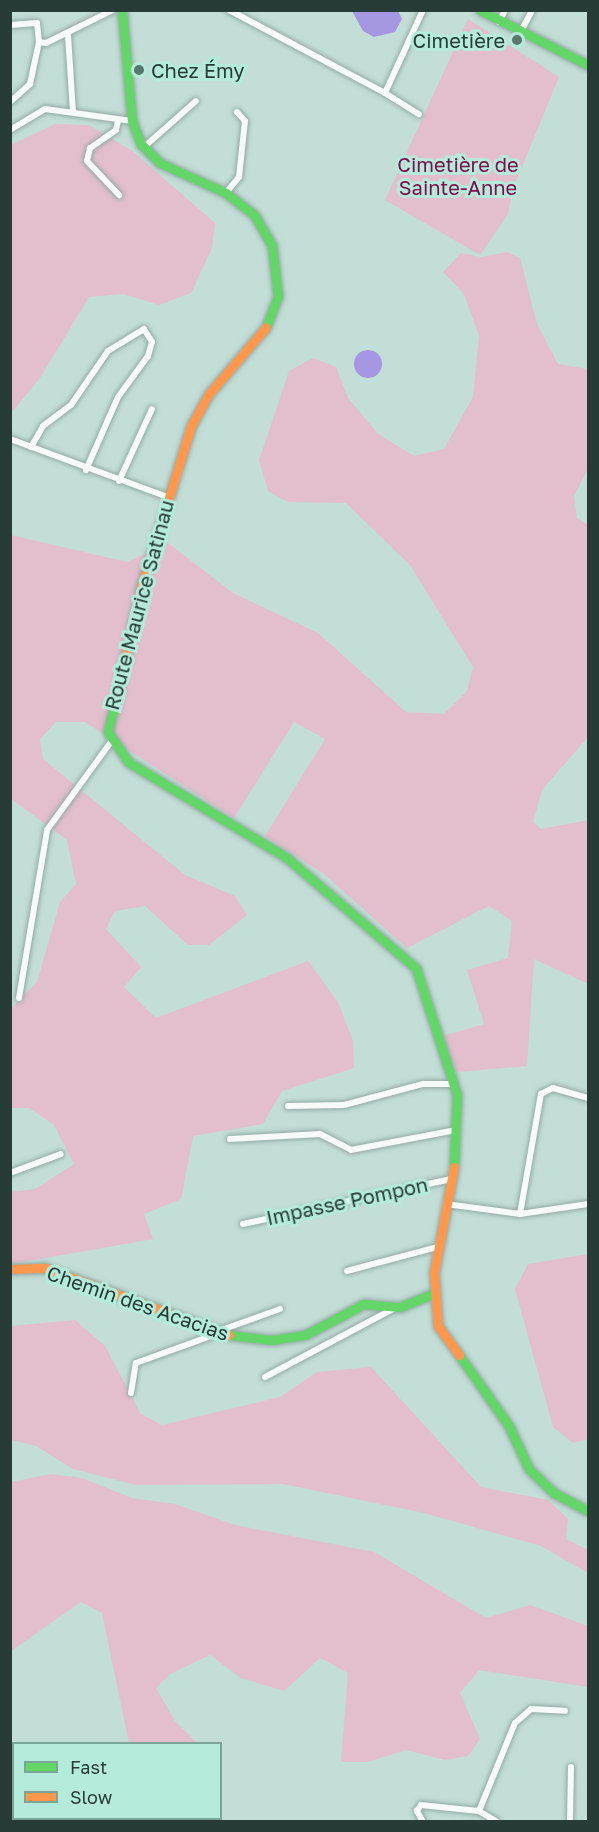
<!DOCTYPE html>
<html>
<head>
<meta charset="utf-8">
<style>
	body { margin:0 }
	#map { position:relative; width:599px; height:1832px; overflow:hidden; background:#c2ded6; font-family:"Golos Text",sans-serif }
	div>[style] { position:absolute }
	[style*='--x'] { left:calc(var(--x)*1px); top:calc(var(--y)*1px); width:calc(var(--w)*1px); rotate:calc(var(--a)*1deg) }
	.green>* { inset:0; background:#e3becd }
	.water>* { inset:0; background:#a597e1 }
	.round { border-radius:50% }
	.roads { filter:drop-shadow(0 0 2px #94aaa4) drop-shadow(0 0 2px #94aaa4) }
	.street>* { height:6px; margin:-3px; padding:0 3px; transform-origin:3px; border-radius:3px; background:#f6faf9 }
	.fast>* { height:9px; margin:-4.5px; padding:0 4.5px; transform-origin:4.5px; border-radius:4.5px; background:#63d668 }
	.slow>* { height:9px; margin:-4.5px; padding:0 4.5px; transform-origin:4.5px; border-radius:4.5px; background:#ff974d }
	.dots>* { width:16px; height:16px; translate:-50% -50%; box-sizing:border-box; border:3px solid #b5ebdb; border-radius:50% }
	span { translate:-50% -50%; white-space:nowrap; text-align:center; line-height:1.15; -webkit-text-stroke:6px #b5ebdb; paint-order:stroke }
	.poi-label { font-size:20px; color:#273c37 }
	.right { translate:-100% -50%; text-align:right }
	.left { translate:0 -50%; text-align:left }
	.park-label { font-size:20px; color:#800e4b }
	.street-label { font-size:20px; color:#273c37 }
	.frame { position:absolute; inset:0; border:12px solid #273c37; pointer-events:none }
	.legend { position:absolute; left:12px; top:1742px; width:210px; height:78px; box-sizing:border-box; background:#b5ebdb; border:2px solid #7ca599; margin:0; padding:8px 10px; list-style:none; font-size:18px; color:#273c37 }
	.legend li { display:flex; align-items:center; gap:12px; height:30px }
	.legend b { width:30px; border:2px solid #7ca599 }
</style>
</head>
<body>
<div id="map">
	<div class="green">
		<div style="clip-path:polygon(468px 19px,559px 77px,514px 186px,508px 214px,480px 255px,385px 200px)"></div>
		<div style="clip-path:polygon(55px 124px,89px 125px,131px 150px,215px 223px,212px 248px,191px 293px,159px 305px,123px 294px,89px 297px,40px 378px,11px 413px,11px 145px)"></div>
		<div style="clip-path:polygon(507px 252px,520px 258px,537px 324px,558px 364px,588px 369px,588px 469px,574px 496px,577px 518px,588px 525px,588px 737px,542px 790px,533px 822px,541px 829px,588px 820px,588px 984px,534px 959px,527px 1066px,457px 1072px,443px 1036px,484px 1024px,467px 970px,508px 958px,512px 921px,489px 906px,407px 948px,324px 874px,265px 836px,325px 739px,294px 722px,234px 818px,85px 722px,56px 722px,40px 739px,43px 759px,185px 875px,235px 896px,247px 915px,209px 945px,188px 945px,145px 906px,115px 911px,106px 929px,141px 967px,124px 987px,156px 1018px,308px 961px,338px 1002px,353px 1041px,354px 1068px,282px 1091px,263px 1124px,193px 1136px,181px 1199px,144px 1214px,153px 1239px,11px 1264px,10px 1192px,35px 1189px,74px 1164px,54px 1125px,29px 1108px,11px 1108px,10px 1010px,37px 982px,60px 902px,76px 884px,67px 840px,11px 799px,11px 535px,127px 562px,168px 543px,233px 593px,318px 633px,406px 712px,444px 714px,467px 691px,473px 667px,410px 565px,346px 503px,288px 502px,268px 491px,259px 460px,289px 371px,313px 358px,336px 367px,348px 398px,378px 434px,414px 456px,444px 449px,473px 397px,479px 336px,464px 294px,443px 272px,461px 253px,481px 257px)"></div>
		<div style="clip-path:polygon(588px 1254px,588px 1439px,573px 1443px,553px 1427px,515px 1289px,528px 1264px)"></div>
		<div style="clip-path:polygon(75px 1320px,105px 1346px,141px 1414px,162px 1425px,280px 1397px,317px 1372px,371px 1367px,481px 1487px,548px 1500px,568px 1519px,566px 1539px,588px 1550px,588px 1573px,541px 1546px,424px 1513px,283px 1484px,136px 1485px,73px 1469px,36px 1446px,11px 1440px,11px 1326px)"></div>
		<div style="clip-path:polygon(51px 1474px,82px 1478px,132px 1498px,175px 1504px,235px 1525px,374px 1552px,486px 1618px,530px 1605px,588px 1626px,588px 1687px,479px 1670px,460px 1693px,480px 1739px,468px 1756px,445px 1760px,406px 1750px,368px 1762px,341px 1762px,348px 1673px,320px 1658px,284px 1691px,241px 1678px,210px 1655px,170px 1674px,156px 1688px,175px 1721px,197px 1743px,129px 1743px,102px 1613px,81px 1602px,11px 1651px,11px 1482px)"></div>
	</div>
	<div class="water">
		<div style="clip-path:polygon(352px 11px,398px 11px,402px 19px,395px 32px,374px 37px,363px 31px)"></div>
		<div class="round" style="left:354px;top:350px;width:28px;height:28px"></div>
	</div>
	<div class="roads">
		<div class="street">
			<div style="--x:229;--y:10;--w:177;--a:28"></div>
			<div style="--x:385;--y:93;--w:91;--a:-65.4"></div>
			<div style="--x:499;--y:22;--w:13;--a:-63"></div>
			<div style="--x:10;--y:25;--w:27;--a:-4"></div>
			<div style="--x:37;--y:23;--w:19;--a:84"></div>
			<div style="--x:39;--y:42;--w:7;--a:8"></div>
			<div style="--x:46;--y:43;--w:75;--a:-26.2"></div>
			<div style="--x:520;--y:33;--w:26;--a:-62"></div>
			<div style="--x:68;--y:35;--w:77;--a:86.3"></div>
			<div style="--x:385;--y:93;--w:40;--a:32"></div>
			<div style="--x:10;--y:102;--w:27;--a:-42"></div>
			<div style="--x:30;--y:84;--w:43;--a:-77.9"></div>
			<div style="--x:118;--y:121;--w:9;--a:103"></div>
			<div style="--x:116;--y:130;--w:32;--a:145"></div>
			<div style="--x:90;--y:148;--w:13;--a:103"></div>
			<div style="--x:87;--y:161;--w:47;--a:46.7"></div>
			<div style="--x:10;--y:130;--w:41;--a:-31"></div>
			<div style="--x:45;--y:109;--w:88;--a:7.9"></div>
			<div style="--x:144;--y:147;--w:69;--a:-41.5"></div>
			<div style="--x:226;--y:193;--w:21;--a:-51"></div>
			<div style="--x:239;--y:177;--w:56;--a:-83.9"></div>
			<div style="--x:245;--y:121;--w:12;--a:-132"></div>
			<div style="--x:10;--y:439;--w:168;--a:20.2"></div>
			<div style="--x:31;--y:447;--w:24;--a:-60"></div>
			<div style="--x:43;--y:426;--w:35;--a:-37"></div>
			<div style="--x:71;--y:405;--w:65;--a:-55.6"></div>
			<div style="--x:108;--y:351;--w:42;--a:-31.4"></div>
			<div style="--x:144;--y:329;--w:15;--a:58"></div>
			<div style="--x:152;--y:342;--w:15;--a:106"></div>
			<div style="--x:148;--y:356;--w:51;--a:126.2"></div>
			<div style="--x:118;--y:397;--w:80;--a:113.7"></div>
			<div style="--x:119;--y:481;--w:79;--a:-65.4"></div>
			<div style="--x:19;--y:998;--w:170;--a:-80.5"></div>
			<div style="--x:47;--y:830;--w:109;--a:-54"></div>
			<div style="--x:288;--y:1106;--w:56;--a:-1"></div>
			<div style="--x:344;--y:1105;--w:82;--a:-14.9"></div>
			<div style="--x:423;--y:1084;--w:31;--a:0"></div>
			<div style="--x:230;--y:1139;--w:90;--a:-3.2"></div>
			<div style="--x:320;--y:1134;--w:35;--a:27"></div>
			<div style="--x:351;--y:1150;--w:107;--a:-10.8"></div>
			<div style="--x:10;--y:1173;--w:54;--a:-20.4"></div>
			<div style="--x:446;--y:1204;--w:75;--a:7.7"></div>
			<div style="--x:520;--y:1214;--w:69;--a:-8.4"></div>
			<div style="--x:520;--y:1214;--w:122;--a:-80.1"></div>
			<div style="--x:541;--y:1094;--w:13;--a:-27"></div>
			<div style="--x:553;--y:1088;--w:36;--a:16"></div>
			<div style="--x:243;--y:1224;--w:213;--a:-12.2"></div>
			<div style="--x:347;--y:1271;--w:93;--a:-14.9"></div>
			<div style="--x:216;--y:1332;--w:68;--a:-19.8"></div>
			<div style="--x:265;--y:1377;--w:147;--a:-28"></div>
			<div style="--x:131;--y:1393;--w:30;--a:-81"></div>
			<div style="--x:136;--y:1363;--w:85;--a:-19.9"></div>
			<div style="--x:479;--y:1811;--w:95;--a:-67.8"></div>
			<div style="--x:515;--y:1723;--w:21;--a:-41"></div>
			<div style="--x:531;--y:1709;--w:34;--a:3"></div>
			<div style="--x:423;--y:1822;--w:13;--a:-119"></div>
			<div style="--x:417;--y:1811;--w:7;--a:-56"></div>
			<div style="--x:421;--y:1805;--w:58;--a:5.9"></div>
			<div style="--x:479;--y:1811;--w:21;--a:31"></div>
			<div style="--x:570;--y:1822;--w:55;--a:-89"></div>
		</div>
		<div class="fast">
			<div style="--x:122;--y:10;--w:111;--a:84.9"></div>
			<div style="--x:132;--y:121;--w:25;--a:69"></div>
			<div style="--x:141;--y:144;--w:27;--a:45"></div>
			<div style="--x:160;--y:163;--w:72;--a:24.4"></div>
			<div style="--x:226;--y:193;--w:37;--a:38"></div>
			<div style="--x:255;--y:216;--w:34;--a:60"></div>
			<div style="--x:272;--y:245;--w:51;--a:83.3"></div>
			<div style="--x:278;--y:296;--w:33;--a:111"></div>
			<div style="--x:480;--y:10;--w:121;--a:27"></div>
			<div style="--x:116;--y:699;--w:34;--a:104"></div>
			<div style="--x:108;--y:732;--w:36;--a:56"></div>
			<div style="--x:128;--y:762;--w:186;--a:31.1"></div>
			<div style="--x:287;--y:858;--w:170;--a:40.5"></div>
			<div style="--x:416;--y:968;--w:133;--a:72.1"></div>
			<div style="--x:457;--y:1095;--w:72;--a:92.4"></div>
			<div style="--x:229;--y:1335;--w:43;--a:6.6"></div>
			<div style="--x:272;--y:1340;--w:33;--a:-9"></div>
			<div style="--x:305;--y:1335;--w:67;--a:-27.7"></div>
			<div style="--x:364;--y:1304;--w:36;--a:5"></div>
			<div style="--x:400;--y:1307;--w:35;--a:-22"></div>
			<div style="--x:459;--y:1355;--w:87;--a:54.8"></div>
			<div style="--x:509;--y:1426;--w:47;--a:65.1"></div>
			<div style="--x:529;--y:1469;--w:35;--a:44"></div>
			<div style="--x:554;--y:1493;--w:38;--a:28"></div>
		</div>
		<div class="slow">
			<div style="--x:116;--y:699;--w:115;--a:-77.4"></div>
			<div style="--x:141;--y:587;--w:169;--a:-72.7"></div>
			<div style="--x:191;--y:426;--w:35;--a:-61"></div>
			<div style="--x:208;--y:395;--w:89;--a:-49.5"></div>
			<div style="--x:454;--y:1167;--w:108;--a:100.7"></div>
			<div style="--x:434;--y:1273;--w:53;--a:85.7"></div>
			<div style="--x:438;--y:1326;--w:36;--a:54"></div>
			<div style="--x:10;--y:1269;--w:35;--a:-2"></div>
			<div style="--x:45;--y:1268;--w:196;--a:20"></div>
		</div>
	</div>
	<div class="dots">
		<div style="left:517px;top:40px;background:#5d756f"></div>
		<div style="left:139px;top:70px;background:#5d756f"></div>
	</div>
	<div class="poi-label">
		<span class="right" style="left:505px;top:40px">Cimetière</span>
		<span class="left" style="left:151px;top:70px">Chez Émy</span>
	</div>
	<div class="park-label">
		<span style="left:458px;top:176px">Cimetière de<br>Sainte-Anne</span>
	</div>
	<div class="street-label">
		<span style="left:139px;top:605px;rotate:-75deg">Route Maurice Satinau</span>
		<span style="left:347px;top:1201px;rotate:-12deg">Impasse Pompon</span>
		<span style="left:138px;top:1303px;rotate:19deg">Chemin des Acacias</span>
	</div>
	<div class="frame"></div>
	<ul class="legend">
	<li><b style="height:8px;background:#63d668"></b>Fast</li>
	<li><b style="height:8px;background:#ff974d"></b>Slow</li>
	</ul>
</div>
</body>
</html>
